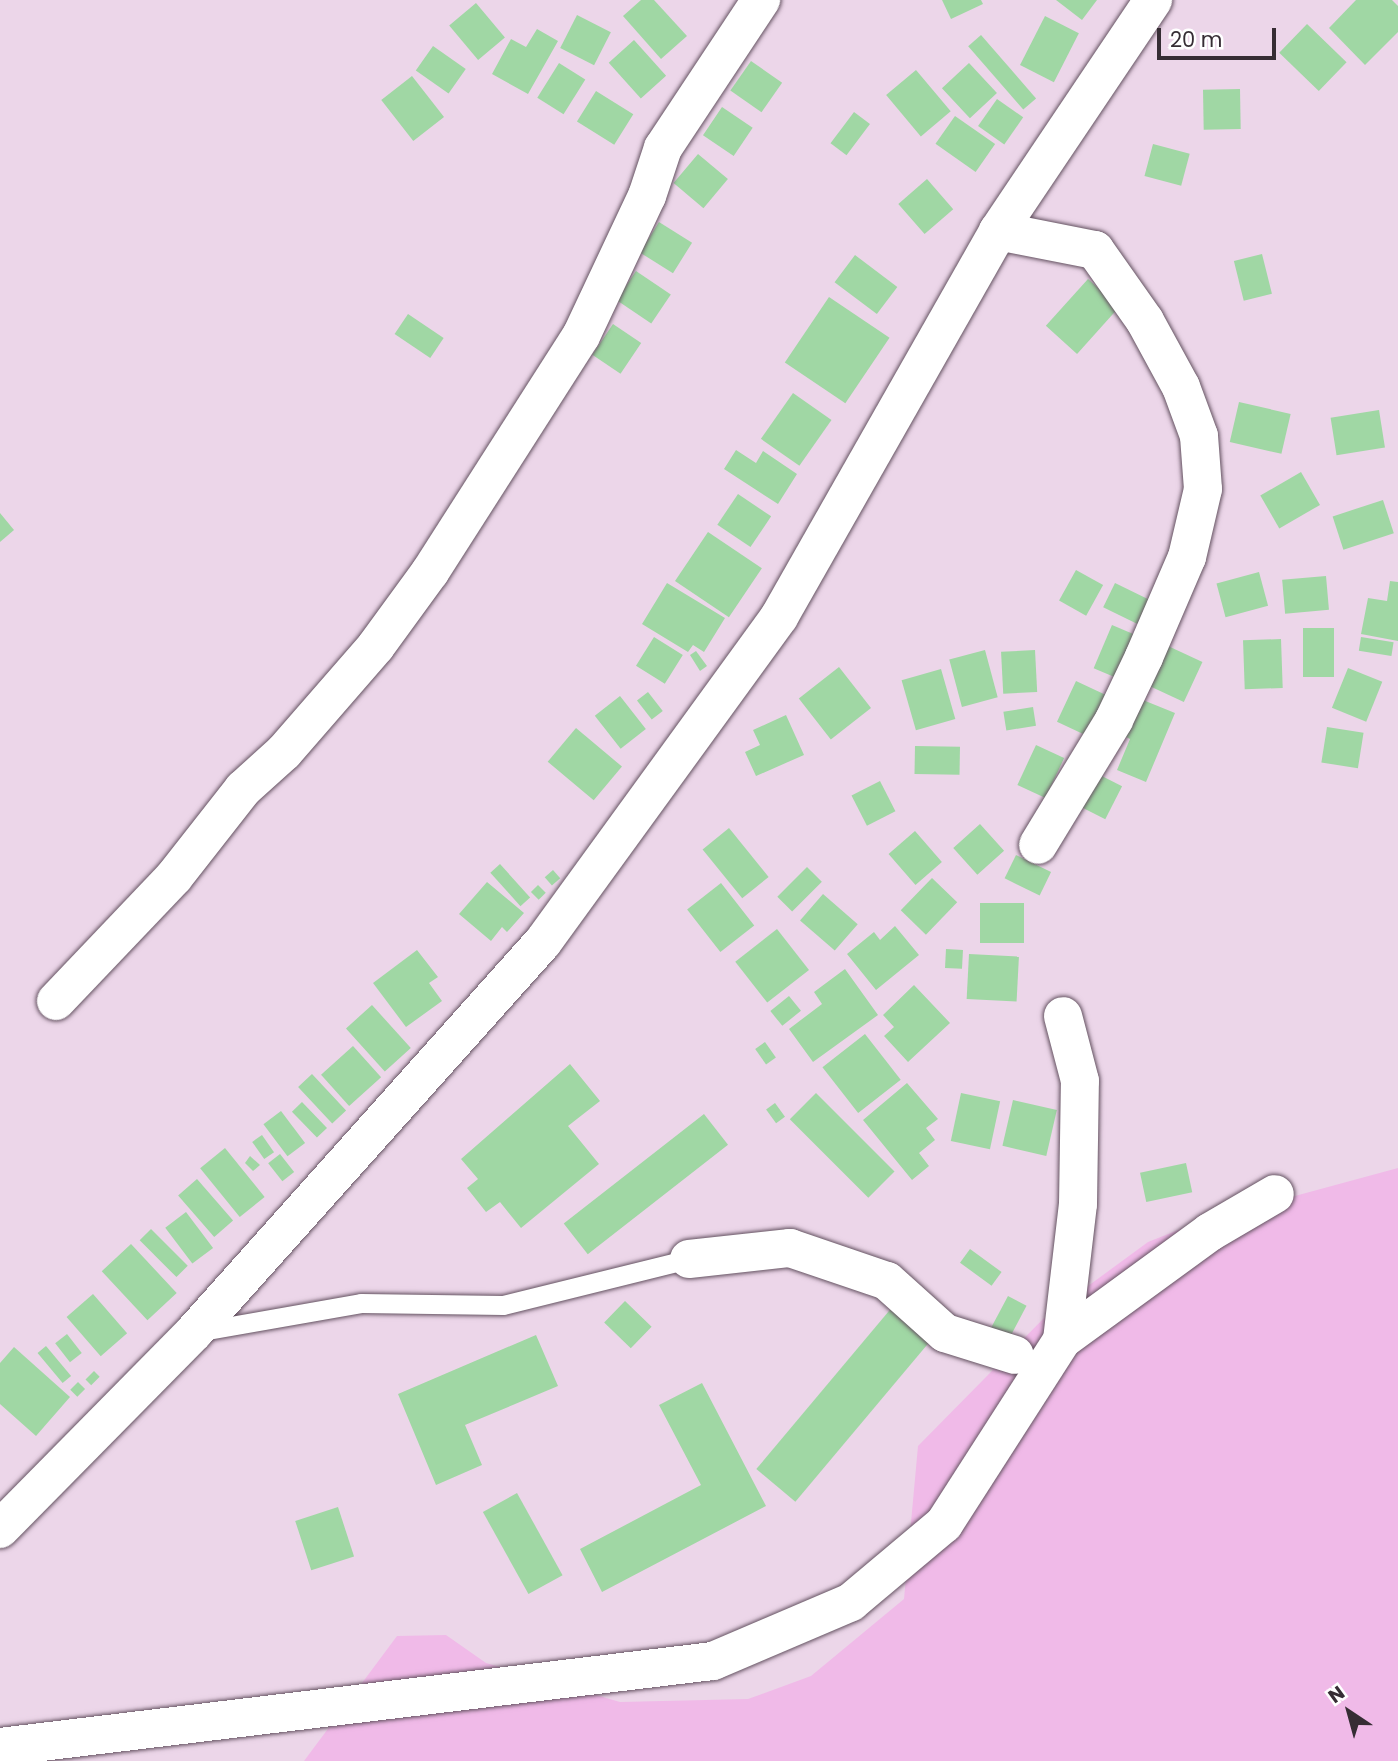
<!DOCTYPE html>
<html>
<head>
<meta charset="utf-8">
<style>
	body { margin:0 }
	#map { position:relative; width:1398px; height:1761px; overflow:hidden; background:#ecd6e9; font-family:Poppins,sans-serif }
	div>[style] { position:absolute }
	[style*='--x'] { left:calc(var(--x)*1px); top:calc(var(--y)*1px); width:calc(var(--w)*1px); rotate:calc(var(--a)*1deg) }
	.green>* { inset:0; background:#f0bae8 }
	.building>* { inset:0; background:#a0d7a4; transform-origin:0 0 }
	.roads { filter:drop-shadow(0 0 2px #645261) drop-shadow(0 0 2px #645261) }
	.service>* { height:19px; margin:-9.5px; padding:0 9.5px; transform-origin:9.5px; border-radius:9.5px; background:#fff }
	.minor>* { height:38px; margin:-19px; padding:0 19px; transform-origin:19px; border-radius:19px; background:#fff }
	.tertiary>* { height:38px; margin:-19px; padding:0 19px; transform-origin:19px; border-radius:19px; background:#fff }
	span { translate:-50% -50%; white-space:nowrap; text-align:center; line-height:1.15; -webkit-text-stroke:5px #fff; paint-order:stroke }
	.north { position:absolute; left:1314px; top:1677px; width:70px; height:70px; -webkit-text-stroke:5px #fff; paint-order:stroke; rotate:324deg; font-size:19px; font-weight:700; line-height:28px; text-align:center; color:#362d34 }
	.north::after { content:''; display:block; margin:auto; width:24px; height:32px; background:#362d34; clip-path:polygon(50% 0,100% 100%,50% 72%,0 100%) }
	.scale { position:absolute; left:1157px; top:28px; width:119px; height:32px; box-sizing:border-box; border:4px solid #362d34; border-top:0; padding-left:9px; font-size:21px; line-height:24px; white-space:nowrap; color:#362d34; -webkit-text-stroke:5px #fff; paint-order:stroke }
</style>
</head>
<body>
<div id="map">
	<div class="green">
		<div style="clip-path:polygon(1398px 1168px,1398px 1761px,304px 1761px,397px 1636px,446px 1635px,486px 1663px,620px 1702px,748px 1699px,811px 1676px,904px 1599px,918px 1446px,1043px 1319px,1148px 1242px,1196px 1223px)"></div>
	</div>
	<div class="building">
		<div style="clip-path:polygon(641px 0,654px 0,687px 36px,661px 59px,623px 16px)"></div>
		<div style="clip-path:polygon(942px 0,981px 0,983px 4px,951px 19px)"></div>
		<div style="clip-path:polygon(1056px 0,1097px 0,1082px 20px)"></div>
		<div style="clip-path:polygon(1356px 0,1392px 0,1398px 6px,1398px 32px,1365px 65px,1329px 28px)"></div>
		<div style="left:476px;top:3px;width:45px;height:35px;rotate:50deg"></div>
		<div style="left:577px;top:15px;width:38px;height:37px;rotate:27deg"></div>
		<div style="left:1045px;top:16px;width:38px;height:55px;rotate:27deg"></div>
		<div style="left:1307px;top:24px;width:55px;height:40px;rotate:44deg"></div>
		<div style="clip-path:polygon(537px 29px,558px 41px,528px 94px,492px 74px,511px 39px,526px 47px)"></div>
		<div style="left:981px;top:35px;width:84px;height:17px;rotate:49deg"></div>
		<div style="left:634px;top:40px;width:48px;height:34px;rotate:48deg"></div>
		<div style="left:433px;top:46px;width:40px;height:30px;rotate:35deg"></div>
		<div style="left:751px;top:61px;width:38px;height:36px;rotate:35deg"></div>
		<div style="left:559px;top:63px;width:31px;height:41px;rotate:32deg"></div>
		<div style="left:969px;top:63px;width:41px;height:37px;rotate:47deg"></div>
		<div style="left:916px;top:70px;width:54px;height:39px;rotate:50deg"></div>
		<div style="left:412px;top:76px;width:52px;height:39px;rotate:52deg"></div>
		<div style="left:1240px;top:89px;width:40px;height:37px;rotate:89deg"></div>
		<div style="left:596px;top:91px;width:44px;height:36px;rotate:32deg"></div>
		<div style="left:997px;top:99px;width:32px;height:33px;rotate:35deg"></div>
		<div style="left:722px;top:107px;width:37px;height:34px;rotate:34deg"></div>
		<div style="left:854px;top:112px;width:20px;height:39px;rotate:37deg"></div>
		<div style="left:955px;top:116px;width:49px;height:34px;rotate:35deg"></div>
		<div style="left:1153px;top:144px;width:38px;height:33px;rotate:15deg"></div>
		<div style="left:698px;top:154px;width:39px;height:38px;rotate:40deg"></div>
		<div style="left:927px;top:179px;width:40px;height:38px;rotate:49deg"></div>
		<div style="left:659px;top:222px;width:39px;height:36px;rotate:32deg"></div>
		<div style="left:1262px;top:254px;width:41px;height:29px;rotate:76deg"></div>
		<div style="left:855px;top:255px;width:53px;height:34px;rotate:37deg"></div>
		<div style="left:636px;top:271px;width:42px;height:35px;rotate:34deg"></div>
		<div style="left:1088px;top:279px;width:42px;height:63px;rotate:42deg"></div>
		<div style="left:829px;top:297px;width:73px;height:79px;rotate:34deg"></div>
		<div style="left:408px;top:314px;width:43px;height:24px;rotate:34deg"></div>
		<div style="left:613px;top:324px;width:34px;height:37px;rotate:34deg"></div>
		<div style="left:793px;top:393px;width:47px;height:56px;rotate:35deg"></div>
		<div style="left:1239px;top:402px;width:53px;height:41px;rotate:13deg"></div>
		<div style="left:1379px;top:410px;width:38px;height:49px;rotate:81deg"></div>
		<div style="clip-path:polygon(736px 450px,756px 463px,763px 451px,797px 474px,778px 504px,724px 469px)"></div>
		<div style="left:1301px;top:472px;width:38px;height:47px;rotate:60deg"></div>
		<div style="left:738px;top:494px;width:40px;height:37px;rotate:34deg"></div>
		<div style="left:1383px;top:500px;width:35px;height:53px;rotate:72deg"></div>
		<div style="clip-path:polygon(0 513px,14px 530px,0 542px)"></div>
		<div style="left:708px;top:532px;width:65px;height:59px;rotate:34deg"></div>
		<div style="left:1076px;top:570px;width:31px;height:35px;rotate:29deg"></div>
		<div style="left:1259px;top:572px;width:35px;height:44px;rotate:75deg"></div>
		<div style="left:1326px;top:576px;width:34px;height:44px;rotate:85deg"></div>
		<div style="clip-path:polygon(1390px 581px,1398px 582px,1398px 641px,1361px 634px,1368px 598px,1387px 601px)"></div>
		<div style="clip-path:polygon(667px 583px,725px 618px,704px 652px,693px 645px,688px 652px,642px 624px)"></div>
		<div style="left:1115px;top:583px;width:41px;height:27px;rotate:26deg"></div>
		<div style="left:1112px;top:625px;width:36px;height:47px;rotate:23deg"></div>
		<div style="left:1303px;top:628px;width:31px;height:49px"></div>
		<div style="left:654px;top:637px;width:34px;height:34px;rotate:32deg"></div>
		<div style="left:1361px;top:637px;width:33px;height:14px;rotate:9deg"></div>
		<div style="left:1281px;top:639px;width:49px;height:38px;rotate:88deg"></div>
		<div style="left:1168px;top:646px;width:38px;height:44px;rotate:25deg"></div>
		<div style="left:985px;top:650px;width:49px;height:37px;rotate:75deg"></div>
		<div style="left:1035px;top:650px;width:42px;height:34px;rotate:87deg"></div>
		<div style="clip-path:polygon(696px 651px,707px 666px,700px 671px,690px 655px)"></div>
		<div style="left:839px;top:667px;width:52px;height:51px;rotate:52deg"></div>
		<div style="left:1348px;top:668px;width:37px;height:43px;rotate:22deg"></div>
		<div style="left:941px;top:669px;width:52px;height:41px;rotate:74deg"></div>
		<div style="left:1076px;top:681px;width:43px;height:45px;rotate:25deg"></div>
		<div style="left:648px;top:692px;width:24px;height:14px;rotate:52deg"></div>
		<div style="left:620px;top:696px;width:42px;height:32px;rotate:52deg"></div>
		<div style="clip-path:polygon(1138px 698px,1175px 713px,1146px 782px,1117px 770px,1130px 739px,1122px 735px)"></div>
		<div style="left:1033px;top:707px;width:19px;height:30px;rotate:81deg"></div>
		<div style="clip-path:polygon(786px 715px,804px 755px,756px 776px,745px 752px,760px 745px,753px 730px)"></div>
		<div style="left:1327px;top:727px;width:37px;height:36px;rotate:9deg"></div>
		<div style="left:576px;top:728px;width:60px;height:44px;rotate:40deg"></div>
		<div style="left:1036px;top:745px;width:31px;height:44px;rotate:25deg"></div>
		<div style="left:915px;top:746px;width:45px;height:28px;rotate:1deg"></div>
		<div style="left:1090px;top:770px;width:36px;height:37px;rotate:27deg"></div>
		<div style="left:880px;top:781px;width:34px;height:32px;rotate:63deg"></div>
		<div style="left:980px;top:824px;width:36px;height:36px;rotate:48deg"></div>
		<div style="left:729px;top:828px;width:63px;height:34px;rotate:51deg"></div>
		<div style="left:915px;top:831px;width:41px;height:35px;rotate:49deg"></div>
		<div style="left:1016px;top:855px;width:39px;height:26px;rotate:26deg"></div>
		<div style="left:500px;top:864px;width:45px;height:13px;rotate:48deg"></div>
		<div style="left:807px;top:867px;width:21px;height:42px;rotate:45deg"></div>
		<div style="left:553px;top:870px;width:11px;height:11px;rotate:49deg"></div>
		<div style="left:932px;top:878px;width:35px;height:45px;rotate:44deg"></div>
		<div style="clip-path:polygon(487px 882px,524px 913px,507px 932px,502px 927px,491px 941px,459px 914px)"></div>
		<div style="left:721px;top:883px;width:54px;height:43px;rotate:52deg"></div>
		<div style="left:538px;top:885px;width:11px;height:10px;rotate:45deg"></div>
		<div style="left:823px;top:894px;width:46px;height:35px;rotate:41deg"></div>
		<div style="left:980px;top:903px;width:44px;height:40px"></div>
		<div style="clip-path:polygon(895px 926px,919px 955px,876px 990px,847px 954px,874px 932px,880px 940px)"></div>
		<div style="left:777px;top:929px;width:52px;height:53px;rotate:52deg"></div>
		<div style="left:946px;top:949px;width:17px;height:19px;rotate:3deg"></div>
		<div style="clip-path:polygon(417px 950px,438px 977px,429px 983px,442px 1001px,406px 1027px,373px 983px)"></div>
		<div style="left:969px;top:954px;width:50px;height:45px;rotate:3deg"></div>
		<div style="clip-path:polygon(845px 969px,878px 1015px,813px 1062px,789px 1029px,822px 1004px,814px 992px)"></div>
		<div style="clip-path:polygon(914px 985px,950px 1023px,908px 1062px,884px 1036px,894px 1027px,883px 1015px)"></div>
		<div style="left:789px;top:996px;width:19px;height:24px;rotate:51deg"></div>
		<div style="left:372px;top:1005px;width:58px;height:35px;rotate:48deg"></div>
		<div style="left:865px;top:1034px;width:58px;height:54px;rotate:52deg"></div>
		<div style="left:765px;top:1042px;width:19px;height:12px;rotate:55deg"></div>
		<div style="left:353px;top:1046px;width:42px;height:43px;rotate:48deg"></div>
		<div style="clip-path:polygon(570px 1064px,600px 1101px,568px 1126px,599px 1164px,521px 1228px,500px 1202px,486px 1212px,467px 1188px,478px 1179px,461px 1159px)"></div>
		<div style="left:312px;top:1074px;width:50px;height:19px;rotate:47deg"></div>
		<div style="clip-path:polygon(907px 1083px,938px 1119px,926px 1128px,935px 1140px,919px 1153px,929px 1166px,912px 1180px,863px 1120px)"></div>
		<div style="left:816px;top:1093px;width:111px;height:37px;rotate:45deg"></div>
		<div style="left:961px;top:1093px;width:40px;height:49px;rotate:12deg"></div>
		<div style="left:1013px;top:1100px;width:45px;height:47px;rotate:13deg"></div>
		<div style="left:302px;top:1102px;width:36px;height:14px;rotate:46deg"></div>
		<div style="left:775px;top:1103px;width:17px;height:11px;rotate:54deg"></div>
		<div style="left:281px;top:1111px;width:40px;height:22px;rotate:53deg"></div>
		<div style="left:704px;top:1114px;width:39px;height:178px;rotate:52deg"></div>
		<div style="left:262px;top:1135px;width:21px;height:12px;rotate:55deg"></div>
		<div style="left:225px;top:1148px;width:63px;height:32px;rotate:51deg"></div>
		<div style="left:280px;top:1154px;width:23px;height:15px;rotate:52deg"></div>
		<div style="clip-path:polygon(250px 1156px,260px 1165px,253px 1171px,245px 1163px)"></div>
		<div style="left:1186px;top:1163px;width:30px;height:47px;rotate:78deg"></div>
		<div style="left:197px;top:1179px;width:55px;height:25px;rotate:49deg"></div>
		<div style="left:186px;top:1212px;width:45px;height:26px;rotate:53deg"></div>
		<div style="left:151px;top:1229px;width:52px;height:16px;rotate:45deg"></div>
		<div style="left:131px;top:1244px;width:67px;height:40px;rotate:47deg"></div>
		<div style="left:970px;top:1249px;width:39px;height:17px;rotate:36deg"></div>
		<div style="left:93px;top:1294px;width:52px;height:35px;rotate:49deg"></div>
		<div style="left:1008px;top:1296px;width:21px;height:40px;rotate:28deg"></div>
		<div style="left:899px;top:1299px;width:51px;height:222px;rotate:40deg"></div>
		<div style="left:625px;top:1301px;width:37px;height:30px;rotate:44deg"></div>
		<div style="left:67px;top:1334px;width:24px;height:15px;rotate:52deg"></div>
		<div style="clip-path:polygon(536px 1335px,558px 1386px,465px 1425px,482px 1465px,436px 1485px,398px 1394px)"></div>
		<div style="left:46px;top:1346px;width:39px;height:11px;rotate:50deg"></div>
		<div style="clip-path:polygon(14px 1347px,70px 1397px,36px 1436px,0 1404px,0 1363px)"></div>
		<div style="left:94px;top:1371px;width:8px;height:12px;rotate:45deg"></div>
		<div style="left:78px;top:1382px;width:10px;height:11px;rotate:45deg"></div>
		<div style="clip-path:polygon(702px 1383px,766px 1506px,602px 1592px,580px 1549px,701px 1485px,659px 1405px)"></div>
		<div style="left:517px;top:1493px;width:94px;height:39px;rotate:61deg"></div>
		<div style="left:338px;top:1507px;width:52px;height:45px;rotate:72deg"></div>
	</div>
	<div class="roads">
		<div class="service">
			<div style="--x:202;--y:1331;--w:161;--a:-10"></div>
			<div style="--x:361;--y:1303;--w:142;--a:0.8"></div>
			<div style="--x:503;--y:1305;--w:192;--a:-13.9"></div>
		</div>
		<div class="minor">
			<div style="--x:998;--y:231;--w:99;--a:11.1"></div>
			<div style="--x:1095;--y:250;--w:87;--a:54.8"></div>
			<div style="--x:1145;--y:321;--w:75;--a:61.4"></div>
			<div style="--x:1181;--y:387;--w:52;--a:69.8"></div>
			<div style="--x:1199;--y:436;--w:53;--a:85.7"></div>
			<div style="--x:1203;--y:489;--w:70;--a:103.2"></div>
			<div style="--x:1187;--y:557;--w:109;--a:113.3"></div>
			<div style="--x:1144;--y:657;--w:70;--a:115.5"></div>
			<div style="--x:1114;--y:720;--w:146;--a:121.3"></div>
			<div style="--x:56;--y:1001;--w:171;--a:-46.4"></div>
			<div style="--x:174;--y:877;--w:112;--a:-51.9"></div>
			<div style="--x:243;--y:789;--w:55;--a:-42.1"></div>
			<div style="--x:284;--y:752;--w:140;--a:-49"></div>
			<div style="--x:376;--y:646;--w:92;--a:-53.9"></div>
			<div style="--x:430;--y:572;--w:280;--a:-57.4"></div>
			<div style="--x:581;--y:336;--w:155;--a:-64.8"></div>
			<div style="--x:647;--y:196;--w:51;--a:-71.6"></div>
			<div style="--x:663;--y:148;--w:178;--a:-56.5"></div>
			<div style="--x:689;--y:1259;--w:102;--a:-6.2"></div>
			<div style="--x:790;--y:1248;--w:102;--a:18.8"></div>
			<div style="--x:887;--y:1281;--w:78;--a:41.9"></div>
			<div style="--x:945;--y:1333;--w:73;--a:17.4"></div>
			<div style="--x:1062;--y:1340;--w:137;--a:-83.3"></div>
			<div style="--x:1078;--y:1204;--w:123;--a:-89.1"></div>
			<div style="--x:1080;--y:1081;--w:67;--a:-104.7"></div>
			<div style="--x:0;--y:1747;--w:718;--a:-6.88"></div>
			<div style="--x:713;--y:1661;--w:150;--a:-23.1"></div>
			<div style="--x:851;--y:1602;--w:121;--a:-40"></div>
			<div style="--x:944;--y:1524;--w:219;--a:-57.3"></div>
			<div style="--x:1062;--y:1340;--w:183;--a:-36.1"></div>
			<div style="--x:1210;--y:1232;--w:75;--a:-30.3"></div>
		</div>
		<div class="tertiary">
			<div style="--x:0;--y:1529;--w:276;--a:-45.4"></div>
			<div style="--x:194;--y:1332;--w:523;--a:-48.18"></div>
			<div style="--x:543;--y:942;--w:402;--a:-54"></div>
			<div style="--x:779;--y:617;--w:444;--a:-60.4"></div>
			<div style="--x:998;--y:231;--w:278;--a:-56.1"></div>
		</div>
	</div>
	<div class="north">N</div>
	<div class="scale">20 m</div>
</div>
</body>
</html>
